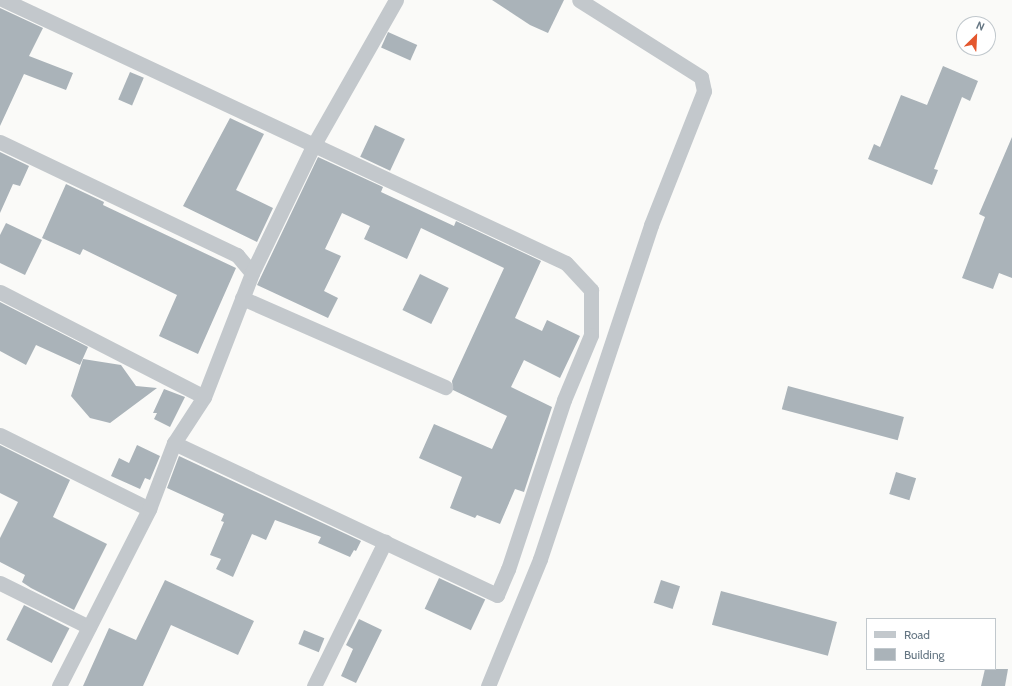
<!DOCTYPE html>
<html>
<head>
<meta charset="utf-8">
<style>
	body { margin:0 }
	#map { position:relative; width:1012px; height:686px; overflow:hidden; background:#fafaf8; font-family:Cabin,sans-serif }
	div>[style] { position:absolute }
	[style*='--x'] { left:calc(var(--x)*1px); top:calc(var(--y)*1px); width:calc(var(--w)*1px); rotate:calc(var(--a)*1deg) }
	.building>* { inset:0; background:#aab3b9; transform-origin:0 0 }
	.minor>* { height:15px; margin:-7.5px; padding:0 7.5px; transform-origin:7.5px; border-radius:7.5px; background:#c3c8cc }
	span { translate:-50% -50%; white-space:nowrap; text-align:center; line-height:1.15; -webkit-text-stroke:4px #fff; paint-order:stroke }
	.legend { position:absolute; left:866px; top:618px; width:130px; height:52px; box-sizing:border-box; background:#fff; border:1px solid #c1c8cd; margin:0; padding:5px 7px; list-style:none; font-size:12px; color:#657683 }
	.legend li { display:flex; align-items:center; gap:8px; height:20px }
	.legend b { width:20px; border:1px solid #c1c8cd }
	.north { position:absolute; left:956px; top:16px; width:40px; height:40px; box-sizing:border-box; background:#fff; border:1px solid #c1c8cd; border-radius:50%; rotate:24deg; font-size:11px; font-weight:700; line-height:16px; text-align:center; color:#657683 }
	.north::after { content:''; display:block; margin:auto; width:14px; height:18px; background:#e4572e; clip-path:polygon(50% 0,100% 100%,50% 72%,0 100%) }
</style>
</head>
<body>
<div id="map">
	<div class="building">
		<div style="clip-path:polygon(492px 0,564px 0,548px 33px,530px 25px)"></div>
		<div style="clip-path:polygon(0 8px,43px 28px,29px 56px,73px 73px,66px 90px,24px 74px,0 126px)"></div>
		<div style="left:388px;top:32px;width:32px;height:17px;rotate:24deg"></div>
		<div style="clip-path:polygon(943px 66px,978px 81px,970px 101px,962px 97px,934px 169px,938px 170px,932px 185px,868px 159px,874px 144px,880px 147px,901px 95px,927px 105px)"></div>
		<div style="left:130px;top:72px;width:15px;height:30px;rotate:23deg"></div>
		<div style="clip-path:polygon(230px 118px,264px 134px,236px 190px,273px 208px,257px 242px,183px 206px)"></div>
		<div style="left:375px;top:125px;width:33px;height:35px;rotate:25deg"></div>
		<div style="clip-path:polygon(1012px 137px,1012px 278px,999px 273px,993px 289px,962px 278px,985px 217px,979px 214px)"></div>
		<div style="clip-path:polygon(0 152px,29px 166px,20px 186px,13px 184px,0 213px)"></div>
		<div style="clip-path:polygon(318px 157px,383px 187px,381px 192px,454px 226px,456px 221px,541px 261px,515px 318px,542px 331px,547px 320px,580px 336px,560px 378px,524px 360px,511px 387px,552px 407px,524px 492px,515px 489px,500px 524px,477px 515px,475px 518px,450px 508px,462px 477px,419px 458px,434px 424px,492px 449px,507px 416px,453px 390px,452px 381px,504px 268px,421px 228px,407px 259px,364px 239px,370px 226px,342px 213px,325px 249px,341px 256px,324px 291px,338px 298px,328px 318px,257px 285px)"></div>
		<div style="clip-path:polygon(66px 184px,104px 202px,103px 205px,236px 268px,198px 354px,159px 336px,177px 295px,83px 249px,80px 255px,42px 238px)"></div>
		<div style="clip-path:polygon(6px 223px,42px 240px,25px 275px,0 263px,0 235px)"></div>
		<div style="left:420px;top:274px;width:32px;height:40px;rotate:26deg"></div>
		<div style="clip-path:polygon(0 302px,88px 347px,80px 365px,36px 345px,26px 365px,0 351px)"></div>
		<div style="clip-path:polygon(83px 359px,121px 365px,136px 386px,157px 388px,110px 423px,90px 418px,71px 396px)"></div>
		<div style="left:788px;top:386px;width:120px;height:24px;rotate:15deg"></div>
		<div style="clip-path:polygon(164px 389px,185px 397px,170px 427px,154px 419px,157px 413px,153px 413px)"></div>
		<div style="clip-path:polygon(0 445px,70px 480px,53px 517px,107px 544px,74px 610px,31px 588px,22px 582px,25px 575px,0 562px,0 538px,18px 502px,0 493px)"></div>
		<div style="clip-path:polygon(137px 445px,160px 456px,150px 480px,145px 478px,140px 489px,111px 476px,119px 458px,129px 463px)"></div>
		<div style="clip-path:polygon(179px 456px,361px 541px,356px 551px,354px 550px,350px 557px,318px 543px,321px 537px,275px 520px,266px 540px,252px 534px,233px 577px,216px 569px,221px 559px,210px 555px,224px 522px,221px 521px,224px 514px,167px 488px)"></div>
		<div style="left:896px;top:472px;width:21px;height:23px;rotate:17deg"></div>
		<div style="left:439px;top:578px;width:51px;height:34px;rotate:25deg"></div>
		<div style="clip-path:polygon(165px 580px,254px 621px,238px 655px,171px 625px,143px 686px,83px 686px,109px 628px,136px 640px)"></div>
		<div style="left:661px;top:580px;width:20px;height:24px;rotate:18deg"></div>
		<div style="left:721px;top:591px;width:120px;height:35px;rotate:15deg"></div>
		<div style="left:24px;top:605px;width:51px;height:39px;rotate:27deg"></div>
		<div style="clip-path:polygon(359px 619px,382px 630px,356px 683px,341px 676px,353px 649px,346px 645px)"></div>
		<div style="left:304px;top:630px;width:22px;height:15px;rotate:22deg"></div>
		<div style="clip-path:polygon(985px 669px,1008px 669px,1005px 686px,981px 686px)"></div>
	</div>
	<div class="minor">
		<div style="--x:4;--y:0;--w:620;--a:25.08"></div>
		<div style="--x:566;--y:263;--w:37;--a:47"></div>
		<div style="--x:591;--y:290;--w:45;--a:90"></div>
		<div style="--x:591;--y:335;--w:70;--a:112.6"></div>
		<div style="--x:564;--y:400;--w:178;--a:108.3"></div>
		<div style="--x:508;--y:569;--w:28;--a:113"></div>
		<div style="--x:497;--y:595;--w:357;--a:-154.8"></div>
		<div style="--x:0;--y:142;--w:263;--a:25.5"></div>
		<div style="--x:237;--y:255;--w:23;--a:50"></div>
		<div style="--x:0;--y:292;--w:229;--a:27.2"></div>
		<div style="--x:242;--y:298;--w:222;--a:23.7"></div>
		<div style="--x:0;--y:435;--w:166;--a:26.4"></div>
		<div style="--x:0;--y:583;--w:99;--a:26.3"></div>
		<div style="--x:59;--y:686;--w:199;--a:-63"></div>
		<div style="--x:149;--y:509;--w:71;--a:-69.3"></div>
		<div style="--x:174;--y:443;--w:55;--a:-56.9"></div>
		<div style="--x:204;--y:397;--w:133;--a:-68.8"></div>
		<div style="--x:252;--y:273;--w:141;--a:-64.3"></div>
		<div style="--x:313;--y:146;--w:168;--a:-60.4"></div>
		<div style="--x:314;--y:686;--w:161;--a:-63.8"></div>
		<div style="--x:488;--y:686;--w:137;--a:-67.7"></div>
		<div style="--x:540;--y:559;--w:352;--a:-71.6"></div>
		<div style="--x:651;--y:225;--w:144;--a:-68.4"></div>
		<div style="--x:704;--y:91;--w:14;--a:-102"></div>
		<div style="--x:701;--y:77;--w:144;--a:-147.7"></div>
	</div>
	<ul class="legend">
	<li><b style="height:5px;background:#c3c8cc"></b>Road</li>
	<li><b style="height:11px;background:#aab3b9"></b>Building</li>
	</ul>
	<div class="north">N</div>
</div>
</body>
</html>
